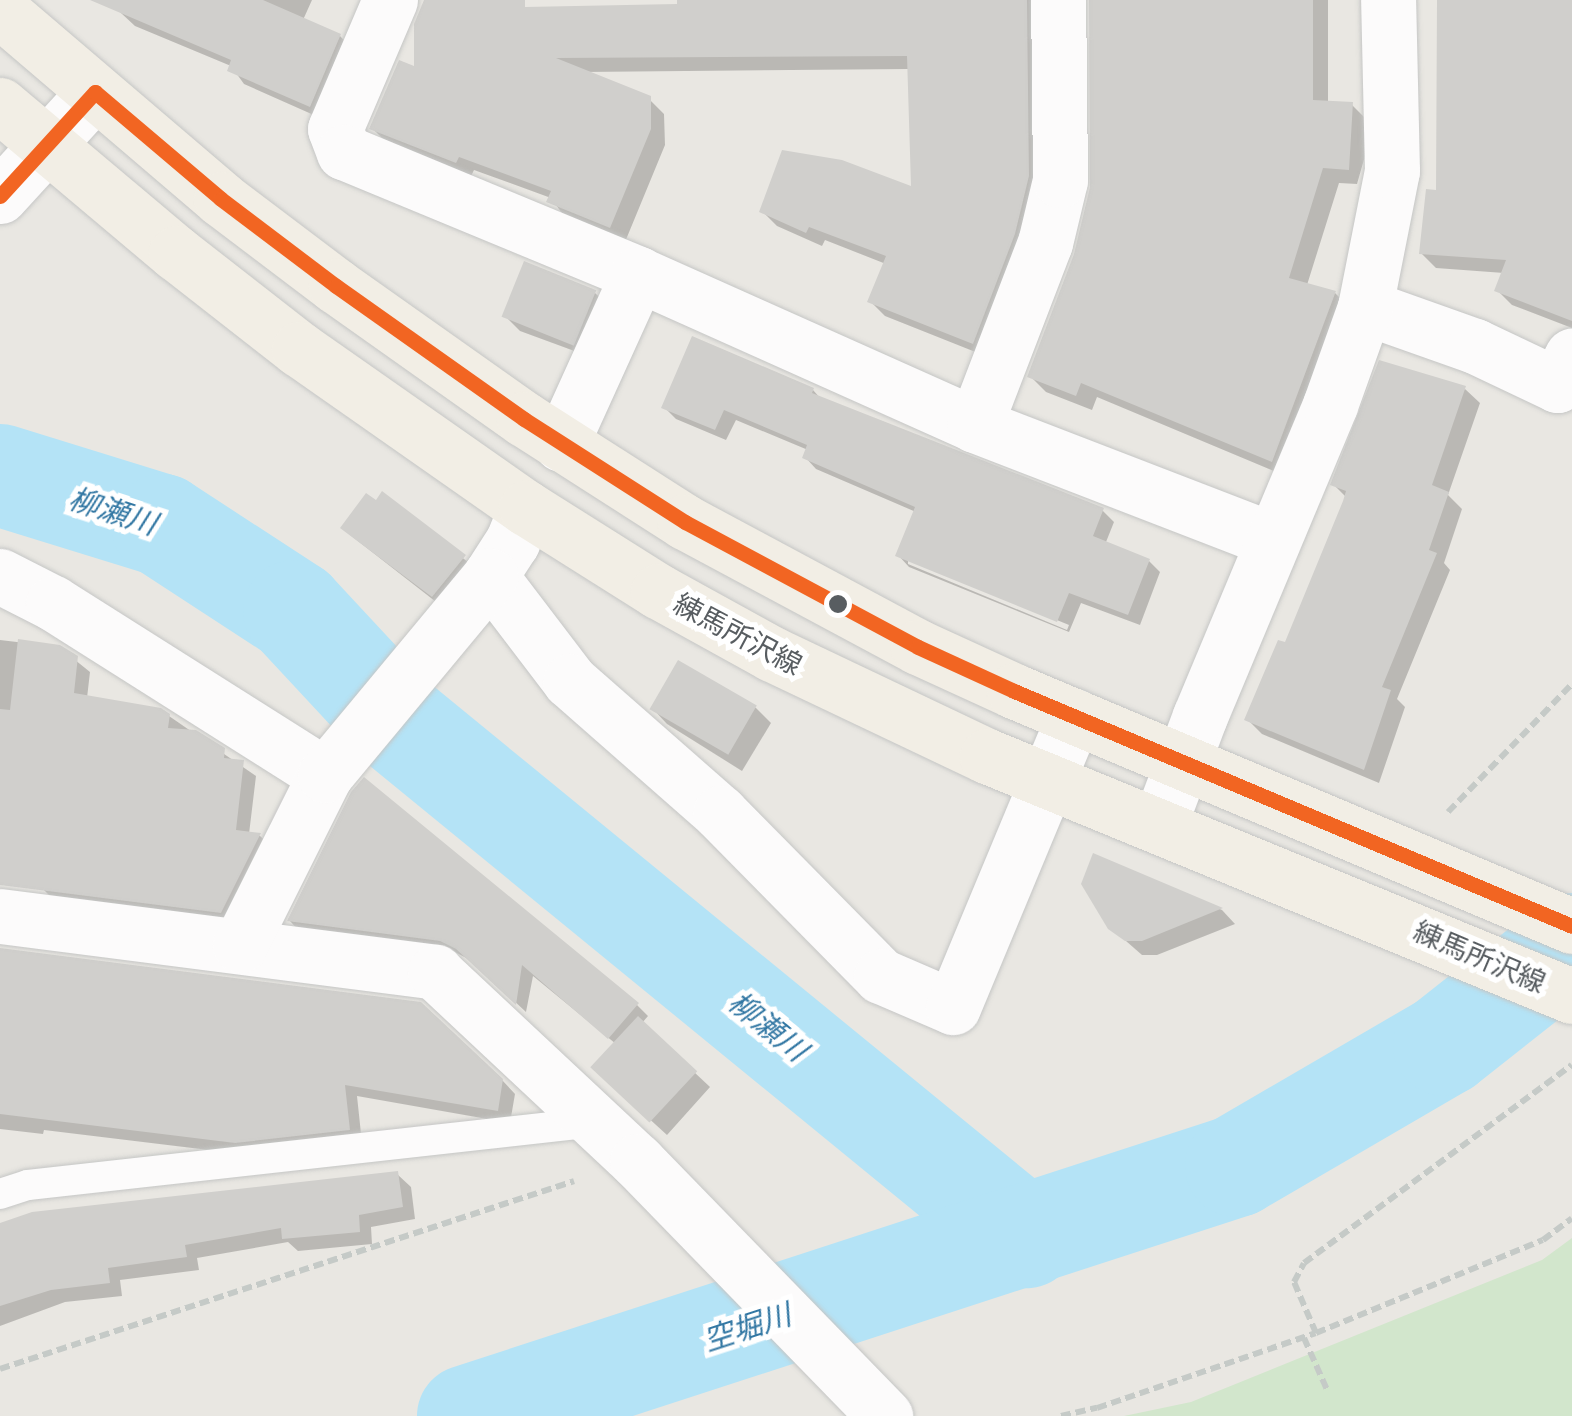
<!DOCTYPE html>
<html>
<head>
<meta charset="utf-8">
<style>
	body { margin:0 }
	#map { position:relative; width:1572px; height:1416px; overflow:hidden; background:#e9e7e2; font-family:"Golos Text","Noto Sans JP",sans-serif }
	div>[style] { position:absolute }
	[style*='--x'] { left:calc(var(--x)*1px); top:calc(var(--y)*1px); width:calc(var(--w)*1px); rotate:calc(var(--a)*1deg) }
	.green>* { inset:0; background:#d2e6cc }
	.shadow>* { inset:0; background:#0003; transform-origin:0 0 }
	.river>* { height:102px; margin:-51px; padding:0 51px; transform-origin:51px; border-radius:51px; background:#b4e3f6 }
	.building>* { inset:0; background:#d0cfcc; transform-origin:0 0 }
	.path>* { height:6px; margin-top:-3px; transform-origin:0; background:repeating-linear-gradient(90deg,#c5cac7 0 10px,transparent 0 15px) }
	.roads { filter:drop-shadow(0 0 2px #c5c6c5) drop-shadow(0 0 2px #c5c6c5) }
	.lane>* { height:30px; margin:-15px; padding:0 15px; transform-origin:15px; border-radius:15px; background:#fcfbfb }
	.street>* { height:55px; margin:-27.5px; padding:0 27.5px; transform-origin:27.5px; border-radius:27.5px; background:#fcfbfb }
	.secondary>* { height:55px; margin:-27.5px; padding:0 27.5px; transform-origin:27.5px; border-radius:27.5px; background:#fcfbfb }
	.primary>* { height:55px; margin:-27.5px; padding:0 27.5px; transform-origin:27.5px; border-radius:27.5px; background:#f2eee5 }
	.bus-1>* { height:15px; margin:-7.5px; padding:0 7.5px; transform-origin:7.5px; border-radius:7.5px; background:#f26522 }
	.dots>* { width:28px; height:28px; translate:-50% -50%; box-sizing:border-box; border:5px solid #fff; border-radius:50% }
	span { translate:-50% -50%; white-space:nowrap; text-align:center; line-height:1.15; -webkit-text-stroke:10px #fff; paint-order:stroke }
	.street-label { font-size:28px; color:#585d61 }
	.water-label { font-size:30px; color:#3277a3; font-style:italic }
</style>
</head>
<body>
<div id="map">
	<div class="green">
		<div style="clip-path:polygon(1572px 1238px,1572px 1416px,1124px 1416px,1191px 1402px,1542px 1260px)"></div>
	</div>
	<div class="shadow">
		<div style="clip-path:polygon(107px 0,312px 0,303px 20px,340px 36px,354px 51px,325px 120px,244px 84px,231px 66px,135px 26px)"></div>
		<div style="clip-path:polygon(679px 0,1049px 0,1042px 193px,988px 357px,885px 316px,870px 301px,886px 264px,825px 240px,822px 246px,777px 226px,762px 211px,914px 190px,910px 69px,583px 72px,649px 99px,664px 114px,665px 145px,625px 242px,564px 216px,551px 198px,474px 170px,471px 176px,387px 143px,372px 128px,416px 70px,680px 7px)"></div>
		<div style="clip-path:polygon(1092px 0,1328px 0,1328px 103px,1352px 105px,1368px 121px,1367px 149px,1357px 184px,1339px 183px,1307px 285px,1335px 293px,1351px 309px,1288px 477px,1097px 397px,1092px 410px,1046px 392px,1030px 376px,1077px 255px,1093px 187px)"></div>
		<div style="clip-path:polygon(1439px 192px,1572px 223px,1572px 328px,1512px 305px,1497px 290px,1504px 273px,1436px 268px,1421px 253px)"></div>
		<div style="clip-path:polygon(595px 293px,610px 307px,588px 356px,520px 331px,505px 316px)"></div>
		<div style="clip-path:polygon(1465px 389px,1480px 403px,1448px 495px,1462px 509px,1444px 563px,1450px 570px,1397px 699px,1405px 707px,1379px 783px,1262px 734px,1247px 719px,1286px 646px,1346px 497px,1333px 484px)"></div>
		<div style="clip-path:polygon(evenodd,813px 390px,821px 399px,1102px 510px,1114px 522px,1106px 542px,1149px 561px,1160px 572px,1140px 625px,1081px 603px,1069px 632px,909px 567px,898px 555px,916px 512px,816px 469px,805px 457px,808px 450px,736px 420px,726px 440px,676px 419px,664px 407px,813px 390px,908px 559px,1069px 625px,1067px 630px,908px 564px,908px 559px)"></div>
		<div style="left:382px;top:495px;width:124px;height:51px;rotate:38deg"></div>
		<div style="clip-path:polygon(0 640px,59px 647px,90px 672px,87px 698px,169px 716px,256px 776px,249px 834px,260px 836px,273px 848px,234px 925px,56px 902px,43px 889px,0 875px)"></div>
		<div style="clip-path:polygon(679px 663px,756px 708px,771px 723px,742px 771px,667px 724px,653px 709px)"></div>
		<div style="clip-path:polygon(365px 780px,637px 1005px,648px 1016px,642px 1023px,710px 1087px,667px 1135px,609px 1082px,616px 1044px,533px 976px,526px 1012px,470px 960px,453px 951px,300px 932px,290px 921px)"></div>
		<div style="clip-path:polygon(1095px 856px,1222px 910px,1235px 924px,1157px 955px,1142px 955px,1110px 927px)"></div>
		<div style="clip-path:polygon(0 957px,502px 1080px,515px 1094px,510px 1123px,357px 1096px,362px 1143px,250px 1155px,44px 1130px,43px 1134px,0 1129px)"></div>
		<div style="clip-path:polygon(397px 1174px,411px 1187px,415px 1219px,371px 1227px,372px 1244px,298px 1251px,288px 1242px,197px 1258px,199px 1270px,120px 1280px,122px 1296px,65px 1302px,0 1326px,0 1225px)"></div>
	</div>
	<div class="river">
		<div style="--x:0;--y:475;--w:170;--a:17.2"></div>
		<div style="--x:162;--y:525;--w:158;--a:33.1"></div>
		<div style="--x:294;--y:611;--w:153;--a:47.1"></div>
		<div style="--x:398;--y:723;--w:812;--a:39.3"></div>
		<div style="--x:468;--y:1416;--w:808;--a:-18.03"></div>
		<div style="--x:1236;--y:1166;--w:241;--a:-30.2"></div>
		<div style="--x:1444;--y:1045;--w:163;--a:-38.3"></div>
	</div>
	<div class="building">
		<div style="clip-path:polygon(90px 0,263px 0,341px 34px,310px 107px,227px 71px,231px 60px)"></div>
		<div style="clip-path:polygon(424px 0,525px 0,525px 7px,677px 4px,677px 0,1027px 0,1029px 176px,1015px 234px,973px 344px,867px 302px,886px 256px,809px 227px,806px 233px,759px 212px,782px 150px,842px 160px,911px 186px,907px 56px,556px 58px,651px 96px,651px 129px,610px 228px,546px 202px,551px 191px,459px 157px,456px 163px,369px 129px,399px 60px,414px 66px,414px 24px)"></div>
		<div style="clip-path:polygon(1089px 0,1313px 0,1313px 100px,1353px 102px,1349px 170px,1323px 168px,1289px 278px,1336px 291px,1272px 462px,1081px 383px,1076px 396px,1027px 377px,1074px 254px,1090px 187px)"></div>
		<div style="clip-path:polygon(1437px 0,1572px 0,1572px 321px,1494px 291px,1506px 260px,1419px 254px,1426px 189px,1436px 190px)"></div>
		<div style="left:524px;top:261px;width:78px;height:60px;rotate:22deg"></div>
		<div style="clip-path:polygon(692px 336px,814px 388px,812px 393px,1104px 508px,1093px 536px,1150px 559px,1128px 615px,1069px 593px,1057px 622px,895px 556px,915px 507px,802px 458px,807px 445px,724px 410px,715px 430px,661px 408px)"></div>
		<div style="clip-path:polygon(1379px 360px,1466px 386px,1432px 485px,1449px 492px,1429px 550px,1437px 553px,1382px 687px,1391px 690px,1364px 770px,1244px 720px,1278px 640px,1285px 642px,1343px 501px,1346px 491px,1330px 485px)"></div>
		<div style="clip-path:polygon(382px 491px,466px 555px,432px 597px,340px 528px,366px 493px,376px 500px)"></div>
		<div style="clip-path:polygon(18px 639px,60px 645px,78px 656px,74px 693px,161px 708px,170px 714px,168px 728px,196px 730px,225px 748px,224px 758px,244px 760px,236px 830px,261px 833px,221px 913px,0 885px,0 709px,10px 710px)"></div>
		<div style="left:678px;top:660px;width:91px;height:57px;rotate:30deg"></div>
		<div style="clip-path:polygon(364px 777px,639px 1003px,608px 1039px,522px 965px,516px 1005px,456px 949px,440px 941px,287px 921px,351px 792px)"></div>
		<div style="clip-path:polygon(1093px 853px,1223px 908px,1142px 941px,1125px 941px,1108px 929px,1081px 884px)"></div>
		<div style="clip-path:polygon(0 948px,421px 1002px,503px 1079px,498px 1111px,345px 1085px,350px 1130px,235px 1143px,0 1114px)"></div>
		<div style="left:638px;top:1016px;width:81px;height:70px;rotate:43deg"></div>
		<div style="clip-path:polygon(398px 1171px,403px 1207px,359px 1215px,360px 1232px,282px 1239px,281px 1228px,185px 1245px,187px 1257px,108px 1268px,110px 1283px,51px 1290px,0 1306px,0 1223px,32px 1212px)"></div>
	</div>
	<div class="path">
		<div style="--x:1448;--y:812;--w:178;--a:-45.9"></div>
		<div style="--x:1316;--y:1333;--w:56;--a:-113.3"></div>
		<div style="--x:1294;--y:1282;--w:21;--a:-62"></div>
		<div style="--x:1304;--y:1263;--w:333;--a:-36.5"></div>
		<div style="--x:1304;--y:1338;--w:59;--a:66"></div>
		<div style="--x:0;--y:1369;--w:604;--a:-18.13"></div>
		<div style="--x:1061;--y:1416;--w:37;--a:-13"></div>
		<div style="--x:1097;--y:1408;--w:231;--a:-18.9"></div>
		<div style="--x:1316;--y:1333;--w:245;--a:-22.3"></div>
		<div style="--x:1543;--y:1240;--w:36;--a:-37"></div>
	</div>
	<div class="roads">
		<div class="lane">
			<div style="--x:0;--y:1194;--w:29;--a:-18"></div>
			<div style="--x:28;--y:1185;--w:570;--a:-6.34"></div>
		</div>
		<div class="street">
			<div style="--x:390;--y:0;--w:140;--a:113.1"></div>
			<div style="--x:335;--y:129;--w:25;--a:69"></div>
			<div style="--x:344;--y:152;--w:318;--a:22.5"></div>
			<div style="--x:638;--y:274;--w:369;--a:24.1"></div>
			<div style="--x:975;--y:425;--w:319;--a:21.1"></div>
			<div style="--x:1365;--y:307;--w:117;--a:19.5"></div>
			<div style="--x:1475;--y:346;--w:91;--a:25.4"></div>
			<div style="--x:1557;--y:385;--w:33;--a:-63"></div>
			<div style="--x:975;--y:425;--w:195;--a:-69"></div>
			<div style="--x:1045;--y:243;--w:65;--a:-76.6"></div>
			<div style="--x:1060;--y:180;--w:180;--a:-90.6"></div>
			<div style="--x:561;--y:444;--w:187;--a:-65.6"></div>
			<div style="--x:526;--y:508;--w:37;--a:112"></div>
			<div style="--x:512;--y:542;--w:40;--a:122.9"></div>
			<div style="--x:490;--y:576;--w:132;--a:52.7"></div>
			<div style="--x:570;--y:681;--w:200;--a:41.3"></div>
			<div style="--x:720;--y:813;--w:229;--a:45.4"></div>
			<div style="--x:881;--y:976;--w:78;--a:23.3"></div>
			<div style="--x:953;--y:1007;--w:315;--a:-67.4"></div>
			<div style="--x:0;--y:576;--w:59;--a:27"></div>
			<div style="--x:53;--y:603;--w:322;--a:32.3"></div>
			<div style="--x:0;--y:916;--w:439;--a:7.3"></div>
			<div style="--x:435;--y:972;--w:277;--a:43.1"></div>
			<div style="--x:637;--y:1161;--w:356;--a:45.8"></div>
			<div style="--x:240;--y:945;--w:190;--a:-63.4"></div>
			<div style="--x:325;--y:775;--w:259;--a:-50.3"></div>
		</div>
		<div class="secondary">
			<div style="--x:0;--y:196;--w:141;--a:-47.6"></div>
			<div style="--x:1159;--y:825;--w:116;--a:-69.4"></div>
			<div style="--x:1200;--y:716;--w:337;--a:-67.3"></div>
			<div style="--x:1330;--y:405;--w:104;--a:-70.3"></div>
			<div style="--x:1365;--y:307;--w:139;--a:-78.8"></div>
			<div style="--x:1392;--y:171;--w:171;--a:-91.3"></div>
		</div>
		<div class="primary">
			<div style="--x:0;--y:10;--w:291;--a:40.5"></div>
			<div style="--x:221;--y:199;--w:144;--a:37.1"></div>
			<div style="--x:336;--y:286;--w:230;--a:35.3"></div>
			<div style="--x:524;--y:419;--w:191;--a:32.6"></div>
			<div style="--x:685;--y:522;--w:264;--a:28.2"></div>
			<div style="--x:918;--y:647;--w:106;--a:24.6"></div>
			<div style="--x:1014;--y:691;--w:605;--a:22.84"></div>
			<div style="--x:0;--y:105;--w:230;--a:40.1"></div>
			<div style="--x:176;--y:253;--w:156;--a:38"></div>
			<div style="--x:299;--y:349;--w:277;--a:35"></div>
			<div style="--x:526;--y:508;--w:156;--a:32.2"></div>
			<div style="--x:658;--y:591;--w:130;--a:28.9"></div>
			<div style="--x:772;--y:654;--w:238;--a:25.4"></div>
			<div style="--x:987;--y:756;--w:632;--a:22.31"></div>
		</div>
	</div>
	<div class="bus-1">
		<div style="--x:0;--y:196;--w:141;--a:-47.6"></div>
		<div style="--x:95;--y:92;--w:165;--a:40.3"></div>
		<div style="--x:221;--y:199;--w:144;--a:37.1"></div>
		<div style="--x:336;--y:286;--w:230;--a:35.3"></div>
		<div style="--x:524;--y:419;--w:191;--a:32.6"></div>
		<div style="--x:685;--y:522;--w:264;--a:28.2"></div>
		<div style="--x:918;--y:647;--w:106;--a:24.6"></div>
		<div style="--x:1014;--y:691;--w:605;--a:22.84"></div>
	</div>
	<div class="dots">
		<div style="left:838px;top:604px;background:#585d61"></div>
	</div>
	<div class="street-label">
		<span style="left:738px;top:634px;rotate:28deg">練馬所沢線</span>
		<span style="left:1480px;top:957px;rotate:23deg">練馬所沢線</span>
	</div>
	<div class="water-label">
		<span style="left:113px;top:511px;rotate:18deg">柳瀬川</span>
		<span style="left:768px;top:1026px;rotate:39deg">柳瀬川</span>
		<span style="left:747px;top:1327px;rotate:-18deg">空堀川</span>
	</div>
</div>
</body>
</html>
